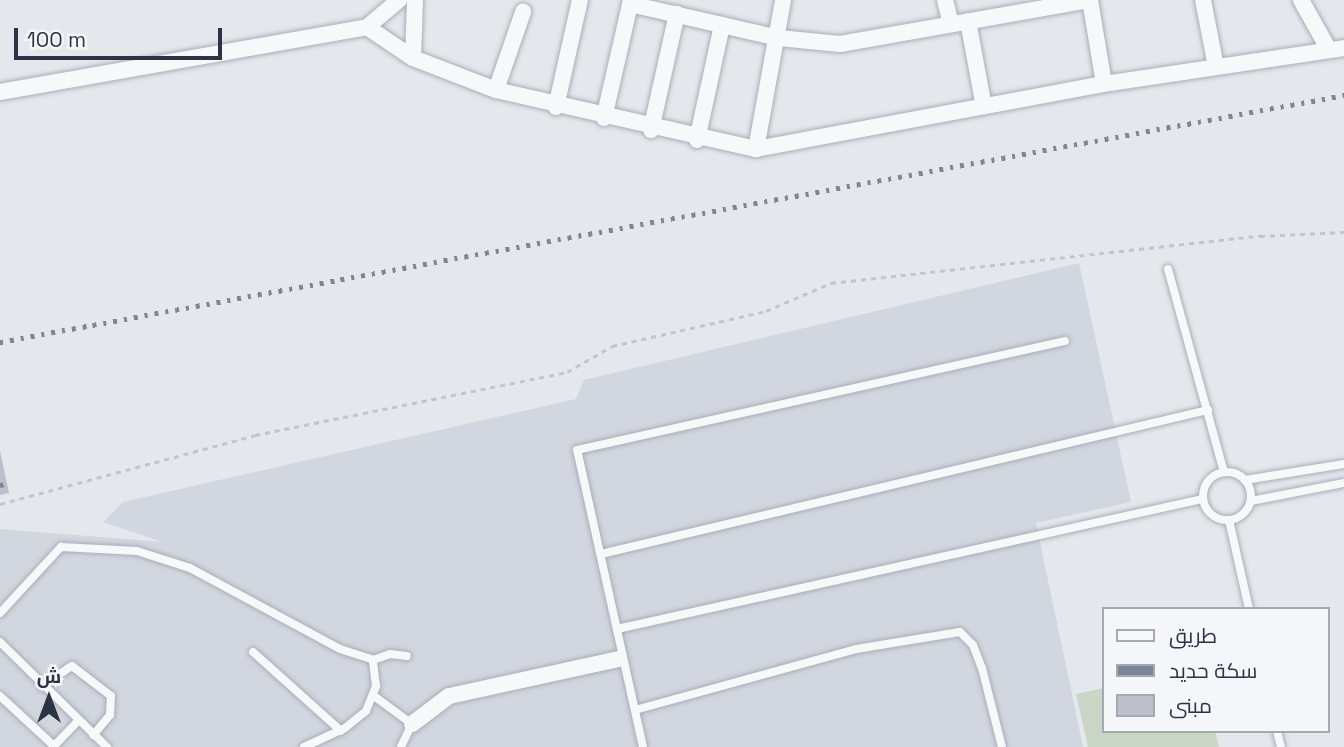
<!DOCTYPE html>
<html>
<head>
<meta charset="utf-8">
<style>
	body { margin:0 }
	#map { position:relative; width:1344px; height:747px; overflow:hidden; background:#e4e7ec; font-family:"Space Grotesk",Cairo,sans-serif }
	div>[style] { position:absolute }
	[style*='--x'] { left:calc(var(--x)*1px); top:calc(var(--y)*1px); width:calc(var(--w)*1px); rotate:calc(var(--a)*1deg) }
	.built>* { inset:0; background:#d2d6de }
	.green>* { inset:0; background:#c9d6c5 }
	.building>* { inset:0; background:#bbc0ca }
	.path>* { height:2.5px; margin-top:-1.25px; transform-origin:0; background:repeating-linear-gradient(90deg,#c2c5cb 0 5px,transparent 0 10px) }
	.roads { filter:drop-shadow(0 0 2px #a9aeb7) drop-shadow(0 0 2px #a9aeb7) }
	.service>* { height:8px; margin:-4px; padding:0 4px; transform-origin:4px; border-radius:4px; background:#f7f8fa }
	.service>.ring { margin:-4px; padding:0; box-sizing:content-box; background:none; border:8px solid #f7f8fa; border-radius:50% }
	.minor>* { height:16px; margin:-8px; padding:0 8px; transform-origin:8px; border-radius:8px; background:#f7f8fa }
	.rail>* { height:4.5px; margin-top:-2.25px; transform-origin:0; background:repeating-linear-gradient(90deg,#7d8696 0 3.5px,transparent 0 10.5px) }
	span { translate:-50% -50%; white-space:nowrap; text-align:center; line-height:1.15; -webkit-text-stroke:5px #f4f6f9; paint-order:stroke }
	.legend { position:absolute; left:1102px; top:607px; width:228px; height:126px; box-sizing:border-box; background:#f4f6f9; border:2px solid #a4a8b1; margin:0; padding:9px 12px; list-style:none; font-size:21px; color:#2b3445 }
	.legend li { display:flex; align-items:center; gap:14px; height:35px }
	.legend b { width:35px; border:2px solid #a4a8b1 }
	.north { position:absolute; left:14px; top:663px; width:70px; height:70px; -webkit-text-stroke:5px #f4f6f9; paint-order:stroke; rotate:0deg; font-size:19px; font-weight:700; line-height:28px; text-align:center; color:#2b3445 }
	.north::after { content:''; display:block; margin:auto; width:24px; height:32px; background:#2b3445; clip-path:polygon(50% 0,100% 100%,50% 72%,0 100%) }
	.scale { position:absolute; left:14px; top:28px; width:208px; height:32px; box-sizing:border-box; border:4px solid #2b3445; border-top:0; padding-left:9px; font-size:21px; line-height:24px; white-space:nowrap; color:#2b3445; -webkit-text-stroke:5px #f4f6f9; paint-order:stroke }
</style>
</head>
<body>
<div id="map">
	<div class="built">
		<div style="clip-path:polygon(1079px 263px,1131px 502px,1036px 523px,1083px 747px,0 747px,0 529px,163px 542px,103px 522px,123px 502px,576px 399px,584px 380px)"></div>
	</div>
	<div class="green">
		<div style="clip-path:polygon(1104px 688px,1104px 731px,1215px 731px,1219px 747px,1088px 747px,1076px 694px)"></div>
	</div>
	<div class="building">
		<div style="clip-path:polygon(0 451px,9px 493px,0 495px)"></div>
	</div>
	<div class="path">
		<div style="--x:0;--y:504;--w:264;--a:-15.1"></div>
		<div style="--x:255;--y:435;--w:318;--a:-11.4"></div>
		<div style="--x:567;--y:372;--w:52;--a:-30"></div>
		<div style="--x:612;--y:346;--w:158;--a:-12.8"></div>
		<div style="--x:766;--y:311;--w:71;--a:-23.3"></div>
		<div style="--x:831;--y:283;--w:432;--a:-6.3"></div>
		<div style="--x:1260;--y:236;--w:84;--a:-2.7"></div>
	</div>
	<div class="roads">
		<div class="service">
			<div style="--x:1168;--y:269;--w:211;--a:74.6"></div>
			<div class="ring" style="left:1203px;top:472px;width:40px;height:40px"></div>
			<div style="--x:1245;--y:480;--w:100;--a:-9.2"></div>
			<div style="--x:1251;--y:501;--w:95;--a:-11"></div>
			<div style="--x:1229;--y:520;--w:91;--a:77.3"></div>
			<div style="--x:601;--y:554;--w:624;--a:-13.35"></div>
			<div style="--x:0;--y:613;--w:90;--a:-47.3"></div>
			<div style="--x:61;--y:547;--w:76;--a:3"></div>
			<div style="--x:137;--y:551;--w:56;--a:17.8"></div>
			<div style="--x:190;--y:568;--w:170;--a:28.4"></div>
			<div style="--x:340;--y:649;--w:35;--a:18"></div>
			<div style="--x:617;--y:629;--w:599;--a:-12.53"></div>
			<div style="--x:0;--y:642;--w:150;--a:44.5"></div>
			<div style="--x:253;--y:652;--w:118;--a:41.9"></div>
			<div style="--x:373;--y:660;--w:18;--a:-19"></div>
			<div style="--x:390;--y:654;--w:17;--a:7"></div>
			<div style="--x:42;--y:686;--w:36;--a:-34"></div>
			<div style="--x:72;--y:666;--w:49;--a:37.6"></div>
			<div style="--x:111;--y:696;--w:19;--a:93"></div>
			<div style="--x:110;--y:715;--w:26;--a:130"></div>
			<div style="--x:0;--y:696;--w:74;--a:42.8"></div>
			<div style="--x:374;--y:696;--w:47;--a:36.4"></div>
			<div style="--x:412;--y:724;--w:25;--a:116"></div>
			<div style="--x:635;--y:710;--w:229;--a:-15.4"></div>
			<div style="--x:856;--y:649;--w:105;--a:-9.3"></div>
			<div style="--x:960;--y:632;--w:18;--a:45"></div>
			<div style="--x:973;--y:645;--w:25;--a:69"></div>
			<div style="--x:982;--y:668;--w:81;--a:75.8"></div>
			<div style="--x:1277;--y:731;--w:16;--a:76"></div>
			<div style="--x:53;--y:747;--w:35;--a:-46"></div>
			<div style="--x:304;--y:747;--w:45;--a:-24.9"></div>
			<div style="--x:345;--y:728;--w:27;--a:-39"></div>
			<div style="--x:366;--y:711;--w:27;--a:-68"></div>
			<div style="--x:376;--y:686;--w:26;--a:-97"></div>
			<div style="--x:643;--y:747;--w:304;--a:-102.5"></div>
			<div style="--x:577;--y:450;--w:500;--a:-12.59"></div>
		</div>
		<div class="minor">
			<div style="--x:945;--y:0;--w:25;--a:76"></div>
			<div style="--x:1090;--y:0;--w:85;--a:80.5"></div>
			<div style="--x:1203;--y:0;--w:68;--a:79"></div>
			<div style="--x:1301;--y:0;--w:57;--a:60.8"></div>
			<div style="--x:630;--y:4;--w:153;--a:12.9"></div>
			<div style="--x:779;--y:38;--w:61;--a:5.6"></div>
			<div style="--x:840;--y:44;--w:254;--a:-10"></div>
			<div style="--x:968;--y:21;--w:87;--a:79.5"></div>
			<div style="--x:367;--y:27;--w:55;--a:34"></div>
			<div style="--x:413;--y:58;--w:89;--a:21.1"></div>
			<div style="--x:496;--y:90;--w:267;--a:12.8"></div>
			<div style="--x:756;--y:149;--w:354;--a:-10.6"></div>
			<div style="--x:1104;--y:84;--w:243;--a:-8.5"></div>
			<div style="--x:413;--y:58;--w:58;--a:-88"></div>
			<div style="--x:496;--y:90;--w:83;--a:-70.9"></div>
			<div style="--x:0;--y:92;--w:373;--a:-10"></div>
			<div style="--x:367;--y:27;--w:42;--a:-40.2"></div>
			<div style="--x:556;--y:107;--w:110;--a:-77.4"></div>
			<div style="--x:604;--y:118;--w:121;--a:-77.1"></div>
			<div style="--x:651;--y:130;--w:119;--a:-77.4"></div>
			<div style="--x:697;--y:140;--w:118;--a:-77.7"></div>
			<div style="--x:756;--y:149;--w:151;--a:-79.7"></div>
			<div style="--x:412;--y:724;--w:46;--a:-37.1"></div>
			<div style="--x:449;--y:696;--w:174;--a:-12.3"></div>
		</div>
	</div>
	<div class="rail">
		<div style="--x:0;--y:342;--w:1367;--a:-10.41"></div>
		<div style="--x:0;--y:485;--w:6;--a:-9"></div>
	</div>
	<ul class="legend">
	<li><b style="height:9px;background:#f7f8fa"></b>طريق</li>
	<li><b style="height:9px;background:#7d8696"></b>سكة حديد</li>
	<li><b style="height:19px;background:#bbc0ca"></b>مبنى</li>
	</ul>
	<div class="north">ش</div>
	<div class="scale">100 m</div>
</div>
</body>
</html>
